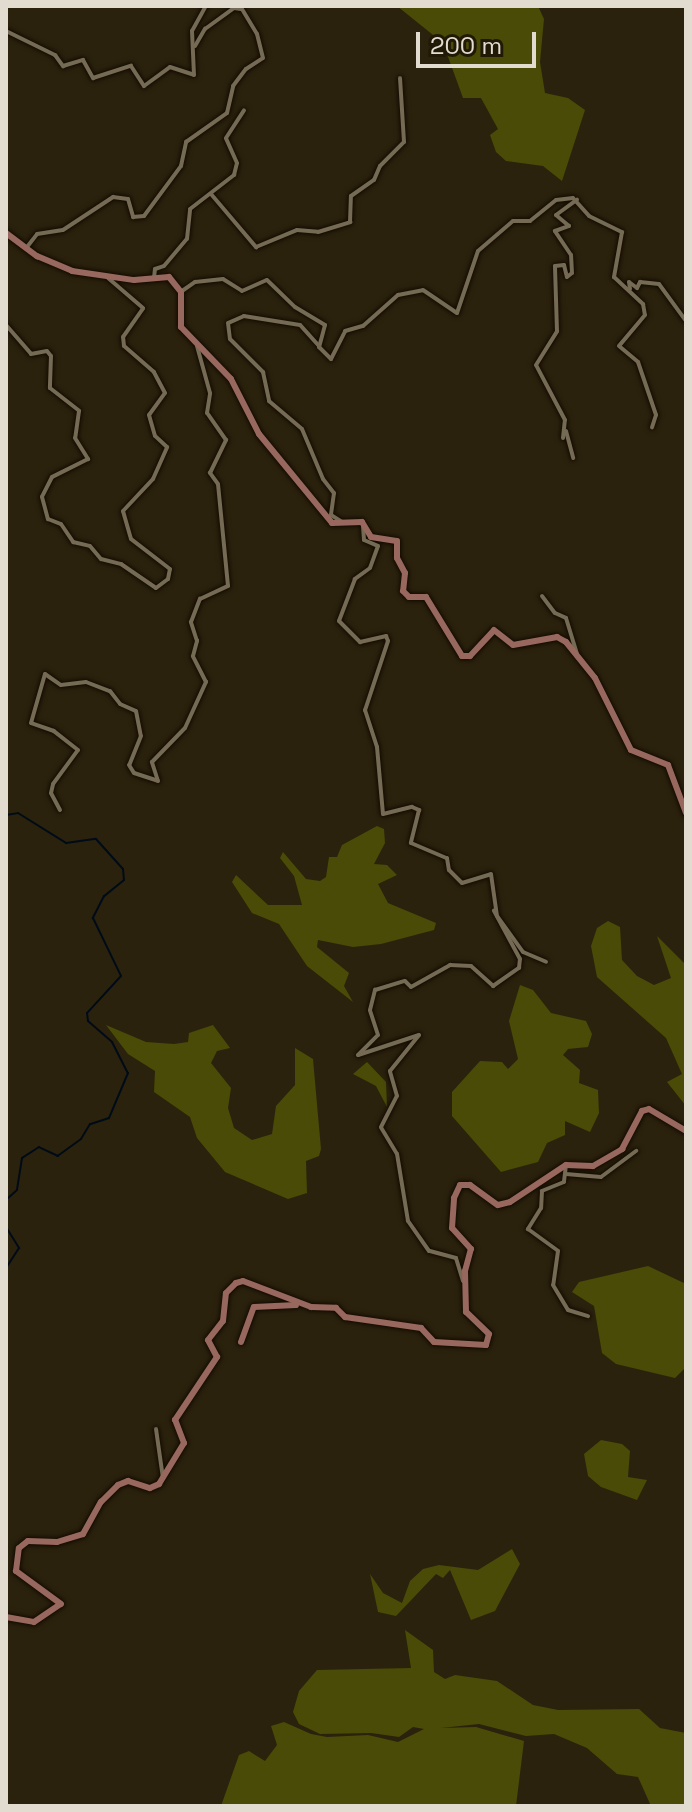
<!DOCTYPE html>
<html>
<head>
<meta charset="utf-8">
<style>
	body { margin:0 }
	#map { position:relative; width:692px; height:1812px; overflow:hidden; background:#2b220d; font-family:"Space Grotesk",sans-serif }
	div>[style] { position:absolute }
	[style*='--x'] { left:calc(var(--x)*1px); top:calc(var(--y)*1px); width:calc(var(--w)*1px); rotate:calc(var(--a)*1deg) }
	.forest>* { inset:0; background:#4a4b06 }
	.stream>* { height:2px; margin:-1px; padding:0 1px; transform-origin:1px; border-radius:1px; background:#000b18 }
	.roads { filter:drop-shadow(0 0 2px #130b00) drop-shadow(0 0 2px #130b00) }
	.street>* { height:4px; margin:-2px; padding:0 2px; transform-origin:2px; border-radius:2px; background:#756a54 }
	.secondary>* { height:6px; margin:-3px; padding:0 3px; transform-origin:3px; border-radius:3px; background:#98685e }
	span { translate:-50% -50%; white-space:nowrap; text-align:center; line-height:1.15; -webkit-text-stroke:8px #211805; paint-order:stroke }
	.frame { position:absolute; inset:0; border:8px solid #e2dcd0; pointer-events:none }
	.scale { position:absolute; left:416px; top:32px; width:120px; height:36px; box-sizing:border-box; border:4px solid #e2dcd0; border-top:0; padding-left:10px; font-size:24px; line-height:28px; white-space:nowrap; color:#e2dcd0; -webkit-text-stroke:6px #211805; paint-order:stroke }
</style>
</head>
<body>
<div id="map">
	<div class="forest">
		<div style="clip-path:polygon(397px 6px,538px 6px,544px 19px,540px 62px,545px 93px,568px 98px,585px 110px,562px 181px,543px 166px,506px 161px,496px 152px,490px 135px,498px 129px,481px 98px,463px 98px,443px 43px)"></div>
		<div style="clip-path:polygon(377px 826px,384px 829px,385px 843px,374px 864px,387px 865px,397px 875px,378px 884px,388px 903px,436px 923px,434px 930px,381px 944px,353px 947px,318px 940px,317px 947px,349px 973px,344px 986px,353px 1002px,307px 966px,279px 924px,252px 913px,232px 882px,236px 875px,268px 905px,302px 905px,294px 876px,280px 858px,283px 852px,306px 879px,320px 881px,326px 877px,329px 857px,337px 857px,342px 845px)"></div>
		<div style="clip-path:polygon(608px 921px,620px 927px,622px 960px,637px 976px,654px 985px,671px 978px,657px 936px,686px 965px,686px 1106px,667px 1082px,682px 1074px,666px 1038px,597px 977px,591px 946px,597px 928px)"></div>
		<div style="clip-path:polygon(520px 985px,533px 990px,551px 1013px,586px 1021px,592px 1034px,588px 1047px,568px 1049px,563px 1055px,580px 1070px,579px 1083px,598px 1090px,599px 1113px,590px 1132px,565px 1121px,565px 1135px,547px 1143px,538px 1162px,501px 1172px,452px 1116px,452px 1092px,480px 1061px,502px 1062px,508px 1069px,518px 1059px,509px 1021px)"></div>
		<div style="clip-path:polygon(106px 1025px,146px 1042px,174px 1044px,188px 1042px,189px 1033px,213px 1025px,230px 1048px,217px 1051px,211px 1063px,231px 1088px,228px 1108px,234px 1128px,252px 1140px,272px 1134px,276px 1106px,295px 1085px,295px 1048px,313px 1059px,321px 1149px,319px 1156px,306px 1161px,307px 1193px,288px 1199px,225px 1172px,197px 1138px,190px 1117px,154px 1092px,155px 1071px,128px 1054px)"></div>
		<div style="clip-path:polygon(367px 1062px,386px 1082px,387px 1107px,376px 1086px,353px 1074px)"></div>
		<div style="clip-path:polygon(648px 1266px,686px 1284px,686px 1367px,675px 1378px,616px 1364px,602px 1353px,594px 1306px,572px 1292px,579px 1282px)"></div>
		<div style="clip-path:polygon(601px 1440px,622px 1444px,630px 1451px,628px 1477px,647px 1480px,637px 1500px,601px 1487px,588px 1476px,584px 1454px)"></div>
		<div style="clip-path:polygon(512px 1549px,520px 1564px,495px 1611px,471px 1620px,450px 1570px,443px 1578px,436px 1574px,396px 1616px,378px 1612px,370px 1574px,383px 1593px,402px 1603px,410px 1581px,423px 1569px,439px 1565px,478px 1570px)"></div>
		<div style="clip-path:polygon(405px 1630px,433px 1650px,434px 1672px,445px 1679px,455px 1675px,497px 1681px,533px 1705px,558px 1710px,639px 1709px,660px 1728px,686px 1733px,686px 1806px,651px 1806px,638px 1777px,617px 1774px,587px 1748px,554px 1734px,526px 1736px,479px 1724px,441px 1728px,476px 1727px,524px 1741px,516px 1806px,221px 1806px,239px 1755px,249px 1751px,265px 1761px,277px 1745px,271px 1726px,284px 1722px,311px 1734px,327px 1737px,368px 1735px,398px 1742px,424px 1729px,413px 1727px,399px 1737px,371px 1733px,320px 1734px,299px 1724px,293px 1712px,299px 1691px,317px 1670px,411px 1668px)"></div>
	</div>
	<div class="stream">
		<div style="--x:6;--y:815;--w:12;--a:-9"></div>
		<div style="--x:18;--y:813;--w:57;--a:32"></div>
		<div style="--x:66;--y:843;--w:30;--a:-8"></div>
		<div style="--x:96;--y:839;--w:40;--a:48"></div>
		<div style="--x:123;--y:869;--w:11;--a:85"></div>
		<div style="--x:124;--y:880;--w:26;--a:141"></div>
		<div style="--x:104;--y:896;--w:25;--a:117"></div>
		<div style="--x:93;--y:918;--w:64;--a:64.2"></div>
		<div style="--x:121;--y:976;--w:50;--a:132.6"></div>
		<div style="--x:87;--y:1013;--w:8;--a:83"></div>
		<div style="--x:88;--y:1021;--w:32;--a:41"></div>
		<div style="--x:112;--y:1042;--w:35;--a:63"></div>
		<div style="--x:128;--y:1073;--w:49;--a:112.9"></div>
		<div style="--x:109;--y:1118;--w:20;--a:162"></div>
		<div style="--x:90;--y:1124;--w:17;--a:121"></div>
		<div style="--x:81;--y:1139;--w:29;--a:144"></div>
		<div style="--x:58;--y:1156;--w:21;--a:-155"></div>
		<div style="--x:39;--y:1147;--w:20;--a:147"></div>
		<div style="--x:22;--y:1158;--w:32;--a:99"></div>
		<div style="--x:17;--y:1190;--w:15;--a:138"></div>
		<div style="--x:6;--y:1227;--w:25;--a:58"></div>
		<div style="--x:19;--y:1248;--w:24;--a:123"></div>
	</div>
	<div class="roads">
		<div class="street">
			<div style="--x:6;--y:31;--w:55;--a:26.1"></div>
			<div style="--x:55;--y:55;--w:14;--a:54"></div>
			<div style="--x:63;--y:66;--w:21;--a:-17"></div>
			<div style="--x:83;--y:60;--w:21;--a:61"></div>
			<div style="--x:93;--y:78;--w:40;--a:-18"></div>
			<div style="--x:131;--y:66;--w:24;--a:57"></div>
			<div style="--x:144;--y:86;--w:32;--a:-36"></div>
			<div style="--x:170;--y:67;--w:25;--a:18"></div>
			<div style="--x:194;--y:75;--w:44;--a:-92.6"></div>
			<div style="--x:192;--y:31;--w:29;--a:-61"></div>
			<div style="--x:195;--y:46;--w:20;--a:-60"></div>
			<div style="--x:205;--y:29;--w:36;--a:-36"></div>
			<div style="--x:234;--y:8;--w:7;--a:8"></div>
			<div style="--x:211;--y:194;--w:70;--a:49.7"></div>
			<div style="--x:256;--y:247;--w:44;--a:-22.5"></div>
			<div style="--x:297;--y:230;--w:21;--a:5"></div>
			<div style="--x:318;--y:232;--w:34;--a:-17"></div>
			<div style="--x:350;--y:222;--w:26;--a:-88"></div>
			<div style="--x:351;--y:196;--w:28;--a:-35"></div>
			<div style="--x:374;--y:180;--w:15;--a:-67"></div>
			<div style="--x:380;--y:166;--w:34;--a:-45"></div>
			<div style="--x:404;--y:142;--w:64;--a:-93.6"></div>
			<div style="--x:27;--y:247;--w:16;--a:-52"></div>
			<div style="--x:37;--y:234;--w:26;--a:-9"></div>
			<div style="--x:63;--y:230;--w:60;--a:-33.4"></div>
			<div style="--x:113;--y:197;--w:15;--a:8"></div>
			<div style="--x:128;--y:199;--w:19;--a:74"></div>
			<div style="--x:133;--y:217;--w:11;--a:-5"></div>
			<div style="--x:144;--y:216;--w:62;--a:-53.5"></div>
			<div style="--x:181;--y:166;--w:25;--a:-78"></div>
			<div style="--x:186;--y:142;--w:50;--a:-35.3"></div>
			<div style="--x:227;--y:113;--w:28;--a:-77"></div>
			<div style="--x:233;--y:86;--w:21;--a:-53"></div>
			<div style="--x:246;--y:69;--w:20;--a:-33"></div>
			<div style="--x:263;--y:58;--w:25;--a:-104"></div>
			<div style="--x:257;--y:34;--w:33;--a:-121"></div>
			<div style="--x:154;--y:278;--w:9;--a:-84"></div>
			<div style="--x:155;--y:269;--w:9;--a:-18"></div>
			<div style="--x:164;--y:266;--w:35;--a:-50"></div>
			<div style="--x:187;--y:239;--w:30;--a:-84"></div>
			<div style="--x:190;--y:209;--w:56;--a:-37.7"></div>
			<div style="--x:234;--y:175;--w:12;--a:-76"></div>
			<div style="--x:237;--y:163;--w:27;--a:-114"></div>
			<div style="--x:226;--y:138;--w:33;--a:-57"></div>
			<div style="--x:630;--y:289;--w:7;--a:-98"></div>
			<div style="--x:629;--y:282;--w:10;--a:37"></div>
			<div style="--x:637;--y:288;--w:7;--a:-63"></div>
			<div style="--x:640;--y:282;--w:19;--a:6"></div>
			<div style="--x:659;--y:284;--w:46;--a:53.9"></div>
			<div style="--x:182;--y:291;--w:16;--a:-35"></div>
			<div style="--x:195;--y:282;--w:28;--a:-6"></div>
			<div style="--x:223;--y:279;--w:22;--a:32"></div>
			<div style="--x:242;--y:291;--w:27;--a:-24"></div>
			<div style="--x:267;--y:280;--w:39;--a:44"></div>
			<div style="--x:295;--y:307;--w:35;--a:31"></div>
			<div style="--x:325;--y:325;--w:23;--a:105"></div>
			<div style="--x:319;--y:347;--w:17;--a:45"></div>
			<div style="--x:331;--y:359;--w:31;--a:-63"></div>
			<div style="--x:345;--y:331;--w:19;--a:-16"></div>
			<div style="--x:363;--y:326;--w:47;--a:-41.5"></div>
			<div style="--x:398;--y:295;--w:25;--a:-11"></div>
			<div style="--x:423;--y:290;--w:41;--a:34.1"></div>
			<div style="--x:457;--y:313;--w:65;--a:-71.3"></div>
			<div style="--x:478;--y:251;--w:46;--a:-40.6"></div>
			<div style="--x:513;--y:221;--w:17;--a:0"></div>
			<div style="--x:530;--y:221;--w:33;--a:-39"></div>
			<div style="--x:556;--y:200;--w:17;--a:-7"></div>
			<div style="--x:573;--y:198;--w:24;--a:48"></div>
			<div style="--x:589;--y:216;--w:37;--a:26"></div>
			<div style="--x:622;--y:232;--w:46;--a:100.1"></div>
			<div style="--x:614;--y:277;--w:40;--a:43"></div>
			<div style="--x:643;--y:304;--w:11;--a:80"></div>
			<div style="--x:645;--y:315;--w:40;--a:130"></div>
			<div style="--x:619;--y:346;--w:25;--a:40"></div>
			<div style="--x:638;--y:362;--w:56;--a:71.2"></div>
			<div style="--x:656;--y:415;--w:13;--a:108"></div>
			<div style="--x:6;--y:325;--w:38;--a:49"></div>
			<div style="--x:31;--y:354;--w:16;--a:-11"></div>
			<div style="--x:47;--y:351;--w:6;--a:51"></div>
			<div style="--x:51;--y:356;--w:32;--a:92"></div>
			<div style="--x:50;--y:388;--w:37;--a:38"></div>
			<div style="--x:79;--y:411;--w:27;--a:98"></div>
			<div style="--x:75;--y:438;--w:25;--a:58"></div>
			<div style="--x:88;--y:459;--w:40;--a:153.4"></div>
			<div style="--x:52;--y:477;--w:22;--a:117"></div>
			<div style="--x:42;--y:497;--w:23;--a:75"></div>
			<div style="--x:48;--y:519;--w:14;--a:21"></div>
			<div style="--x:61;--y:524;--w:22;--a:56"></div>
			<div style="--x:73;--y:542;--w:17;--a:13"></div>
			<div style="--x:90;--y:546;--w:17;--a:50"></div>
			<div style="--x:101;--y:559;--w:21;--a:14"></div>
			<div style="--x:121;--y:564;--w:42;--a:34.4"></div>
			<div style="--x:156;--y:588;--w:15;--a:-37"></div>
			<div style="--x:168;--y:579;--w:10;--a:-79"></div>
			<div style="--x:170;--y:569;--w:49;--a:-142.4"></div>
			<div style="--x:131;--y:539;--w:29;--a:-106"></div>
			<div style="--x:123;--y:511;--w:44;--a:-46.8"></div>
			<div style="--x:153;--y:479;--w:35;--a:-66"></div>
			<div style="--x:167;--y:447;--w:16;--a:-137"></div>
			<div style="--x:155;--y:436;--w:22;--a:-106"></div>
			<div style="--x:149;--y:415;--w:27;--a:-54"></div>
			<div style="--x:165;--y:393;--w:24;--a:-118"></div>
			<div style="--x:154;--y:372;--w:40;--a:-139"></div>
			<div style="--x:124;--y:346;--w:9;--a:-96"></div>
			<div style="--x:123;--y:337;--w:35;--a:-55"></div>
			<div style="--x:143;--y:308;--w:46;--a:-139.4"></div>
			<div style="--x:319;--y:346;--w:28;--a:-132"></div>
			<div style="--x:300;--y:325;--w:57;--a:-170.9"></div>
			<div style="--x:244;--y:316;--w:17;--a:156"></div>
			<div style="--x:228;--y:323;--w:16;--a:83"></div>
			<div style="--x:230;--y:339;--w:47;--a:45"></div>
			<div style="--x:263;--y:372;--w:30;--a:78"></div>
			<div style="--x:269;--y:401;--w:43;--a:40.3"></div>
			<div style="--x:302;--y:429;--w:54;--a:67.2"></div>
			<div style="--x:323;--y:479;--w:18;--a:52"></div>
			<div style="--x:334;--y:493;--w:22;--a:98"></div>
			<div style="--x:331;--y:515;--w:13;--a:32"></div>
			<div style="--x:566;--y:431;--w:28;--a:75"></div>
			<div style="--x:563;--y:438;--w:18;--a:-84"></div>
			<div style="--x:565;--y:420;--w:62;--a:-117.8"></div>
			<div style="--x:536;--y:365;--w:40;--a:-58"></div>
			<div style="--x:557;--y:331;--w:65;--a:-91.8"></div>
			<div style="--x:555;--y:266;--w:9;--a:-6"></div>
			<div style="--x:564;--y:265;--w:12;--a:76"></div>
			<div style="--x:567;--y:277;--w:6;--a:-39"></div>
			<div style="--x:572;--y:273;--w:18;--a:-93"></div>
			<div style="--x:571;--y:255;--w:29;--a:-124"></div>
			<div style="--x:555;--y:231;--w:15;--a:-20"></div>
			<div style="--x:569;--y:226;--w:17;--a:-140"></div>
			<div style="--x:556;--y:215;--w:26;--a:-36"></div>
			<div style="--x:363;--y:526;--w:14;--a:86"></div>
			<div style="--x:364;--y:540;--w:15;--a:23"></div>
			<div style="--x:378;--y:546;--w:23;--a:110"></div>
			<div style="--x:370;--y:568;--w:19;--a:144"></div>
			<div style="--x:355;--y:579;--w:45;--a:110.9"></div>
			<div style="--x:339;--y:621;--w:30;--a:45"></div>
			<div style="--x:360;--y:642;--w:27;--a:-13"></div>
			<div style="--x:386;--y:636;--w:5;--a:68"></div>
			<div style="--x:388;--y:641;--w:73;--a:108.4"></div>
			<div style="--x:365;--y:710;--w:39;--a:72"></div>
			<div style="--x:377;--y:747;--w:67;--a:84.9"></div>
			<div style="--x:383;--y:814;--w:30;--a:-14"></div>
			<div style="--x:412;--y:807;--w:8;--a:23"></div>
			<div style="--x:419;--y:810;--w:34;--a:104"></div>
			<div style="--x:411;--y:843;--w:39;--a:23"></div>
			<div style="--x:447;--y:858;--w:12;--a:81"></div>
			<div style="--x:449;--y:870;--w:18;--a:45"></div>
			<div style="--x:462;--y:883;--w:30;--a:-17"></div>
			<div style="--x:491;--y:874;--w:42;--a:81.9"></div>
			<div style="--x:497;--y:916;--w:44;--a:54.2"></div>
			<div style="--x:523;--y:952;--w:25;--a:23"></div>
			<div style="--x:542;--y:596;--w:21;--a:53"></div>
			<div style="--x:555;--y:613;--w:12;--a:24"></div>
			<div style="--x:566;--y:618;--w:37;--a:73"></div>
			<div style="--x:60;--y:810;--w:19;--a:-118"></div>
			<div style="--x:51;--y:793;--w:9;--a:-77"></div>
			<div style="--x:53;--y:784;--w:42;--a:-53.7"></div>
			<div style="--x:78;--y:750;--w:31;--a:-142"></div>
			<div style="--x:54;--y:731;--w:24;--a:-161"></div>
			<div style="--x:31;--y:723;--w:51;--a:-74.1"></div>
			<div style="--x:45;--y:674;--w:19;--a:35"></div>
			<div style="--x:61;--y:685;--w:25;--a:-7"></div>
			<div style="--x:86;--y:682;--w:26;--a:21"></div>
			<div style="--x:110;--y:691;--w:16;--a:52"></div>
			<div style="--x:120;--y:704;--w:17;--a:24"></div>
			<div style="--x:136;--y:711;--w:25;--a:79"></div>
			<div style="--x:141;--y:736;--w:31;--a:112"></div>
			<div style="--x:129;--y:765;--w:9;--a:58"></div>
			<div style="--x:134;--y:773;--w:25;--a:18"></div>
			<div style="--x:158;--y:781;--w:20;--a:-108"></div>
			<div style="--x:152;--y:762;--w:47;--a:-45.9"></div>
			<div style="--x:185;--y:728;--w:51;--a:-65.5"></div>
			<div style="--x:206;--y:682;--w:29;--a:-117"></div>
			<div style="--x:193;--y:656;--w:16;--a:-75"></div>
			<div style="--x:197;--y:641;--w:20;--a:-108"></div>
			<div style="--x:191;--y:622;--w:25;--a:-69"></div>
			<div style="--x:200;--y:599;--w:31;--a:-25"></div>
			<div style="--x:228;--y:586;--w:102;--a:-95.6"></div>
			<div style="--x:218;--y:484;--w:14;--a:-126"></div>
			<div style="--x:210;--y:473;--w:37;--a:-64"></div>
			<div style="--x:226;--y:440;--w:33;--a:-125"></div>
			<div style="--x:207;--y:413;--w:20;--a:-81"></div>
			<div style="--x:210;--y:393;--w:49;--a:-105.5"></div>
			<div style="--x:566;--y:1165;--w:17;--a:97"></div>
			<div style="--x:564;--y:1182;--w:24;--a:158"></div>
			<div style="--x:542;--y:1191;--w:17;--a:93"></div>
			<div style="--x:541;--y:1208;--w:25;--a:122"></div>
			<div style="--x:528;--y:1229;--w:37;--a:36"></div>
			<div style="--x:558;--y:1251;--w:34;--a:98"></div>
			<div style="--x:553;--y:1285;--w:29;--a:59"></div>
			<div style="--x:568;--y:1310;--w:21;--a:17"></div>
			<div style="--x:566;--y:1174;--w:35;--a:5"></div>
			<div style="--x:601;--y:1177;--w:44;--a:-36.6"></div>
			<div style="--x:463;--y:1281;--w:24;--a:-107"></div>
			<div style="--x:456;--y:1258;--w:28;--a:-165"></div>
			<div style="--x:429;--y:1251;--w:37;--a:-125"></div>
			<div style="--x:408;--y:1221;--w:68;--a:-99.3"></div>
			<div style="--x:397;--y:1154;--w:31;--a:-121"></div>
			<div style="--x:381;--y:1127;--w:35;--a:-63"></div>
			<div style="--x:397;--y:1096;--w:26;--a:-106"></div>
			<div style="--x:390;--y:1071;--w:46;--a:-51.1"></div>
			<div style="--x:419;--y:1035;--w:64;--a:161.8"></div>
			<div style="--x:358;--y:1055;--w:28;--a:-45"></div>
			<div style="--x:378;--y:1035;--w:26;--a:-108"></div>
			<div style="--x:370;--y:1010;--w:21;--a:-76"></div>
			<div style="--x:375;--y:990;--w:31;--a:-17"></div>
			<div style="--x:405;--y:981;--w:8;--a:45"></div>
			<div style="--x:411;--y:987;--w:45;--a:-29.4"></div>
			<div style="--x:450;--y:965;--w:21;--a:3"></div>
			<div style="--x:471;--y:966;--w:30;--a:42"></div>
			<div style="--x:493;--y:986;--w:32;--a:-35"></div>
			<div style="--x:519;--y:968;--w:9;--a:-84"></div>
			<div style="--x:520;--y:959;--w:55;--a:-118.4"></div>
			<div style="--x:156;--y:1429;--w:49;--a:81.9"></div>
		</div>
		<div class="secondary">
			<div style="--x:6;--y:233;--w:39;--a:37"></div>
			<div style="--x:37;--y:256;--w:38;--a:23"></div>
			<div style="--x:72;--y:271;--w:63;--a:8.3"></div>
			<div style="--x:134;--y:280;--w:35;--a:-5"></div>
			<div style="--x:169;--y:277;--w:19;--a:51"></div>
			<div style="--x:181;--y:292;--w:35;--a:90"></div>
			<div style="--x:181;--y:327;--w:72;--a:46.1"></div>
			<div style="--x:231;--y:379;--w:62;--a:63"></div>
			<div style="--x:259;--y:434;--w:115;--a:50.6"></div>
			<div style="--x:332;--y:523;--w:30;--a:-2"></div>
			<div style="--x:362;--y:522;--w:17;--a:59"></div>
			<div style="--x:371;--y:537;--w:26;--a:9"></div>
			<div style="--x:397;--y:541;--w:17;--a:90"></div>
			<div style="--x:397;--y:558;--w:17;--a:62"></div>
			<div style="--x:405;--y:573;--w:18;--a:96"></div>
			<div style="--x:403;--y:591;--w:8;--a:45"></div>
			<div style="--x:409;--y:597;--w:17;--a:0"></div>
			<div style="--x:426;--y:597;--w:69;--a:58.6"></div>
			<div style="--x:462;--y:656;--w:8;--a:0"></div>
			<div style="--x:470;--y:656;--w:35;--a:-47"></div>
			<div style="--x:494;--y:630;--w:24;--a:38"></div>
			<div style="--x:513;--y:645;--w:45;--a:-10.3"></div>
			<div style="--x:557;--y:637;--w:10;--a:29"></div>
			<div style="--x:566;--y:642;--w:46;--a:51.1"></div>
			<div style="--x:595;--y:678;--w:80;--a:63.4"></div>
			<div style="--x:631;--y:750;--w:40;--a:22"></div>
			<div style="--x:668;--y:765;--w:51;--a:69.4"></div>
			<div style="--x:241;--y:1342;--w:37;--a:-70"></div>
			<div style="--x:254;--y:1307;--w:42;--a:-2.7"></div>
			<div style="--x:6;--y:1617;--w:28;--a:10"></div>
			<div style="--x:34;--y:1622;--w:32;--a:-34"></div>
			<div style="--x:61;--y:1604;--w:56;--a:-143.7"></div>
			<div style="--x:16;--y:1571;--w:23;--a:-83"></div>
			<div style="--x:19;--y:1548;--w:11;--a:-38"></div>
			<div style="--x:28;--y:1541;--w:29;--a:2"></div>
			<div style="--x:57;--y:1542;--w:27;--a:-17"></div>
			<div style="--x:83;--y:1534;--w:37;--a:-61"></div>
			<div style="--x:101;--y:1502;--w:24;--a:-45"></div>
			<div style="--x:118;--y:1485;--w:11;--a:-22"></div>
			<div style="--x:128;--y:1481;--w:23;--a:18"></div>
			<div style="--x:150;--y:1488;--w:10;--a:-24"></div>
			<div style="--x:159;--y:1484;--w:48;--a:-58.6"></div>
			<div style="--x:184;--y:1443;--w:25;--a:-111"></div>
			<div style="--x:175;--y:1420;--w:76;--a:-56.3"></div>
			<div style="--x:217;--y:1357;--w:19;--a:-118"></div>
			<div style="--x:208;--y:1340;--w:24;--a:-52"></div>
			<div style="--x:223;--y:1321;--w:28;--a:-84"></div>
			<div style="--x:226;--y:1293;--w:14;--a:-45"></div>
			<div style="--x:236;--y:1283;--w:7;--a:-16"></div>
			<div style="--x:243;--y:1281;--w:73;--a:20.9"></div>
			<div style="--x:311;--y:1307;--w:25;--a:2"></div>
			<div style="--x:336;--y:1308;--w:13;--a:45"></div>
			<div style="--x:345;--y:1317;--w:77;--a:8.2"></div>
			<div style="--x:421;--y:1328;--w:19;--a:47"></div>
			<div style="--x:434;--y:1342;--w:52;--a:3.3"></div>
			<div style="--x:486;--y:1345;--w:11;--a:-75"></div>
			<div style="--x:489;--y:1334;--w:32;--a:-136"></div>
			<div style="--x:466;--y:1312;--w:41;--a:-91.4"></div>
			<div style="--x:465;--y:1271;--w:23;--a:-75"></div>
			<div style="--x:471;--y:1249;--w:28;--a:-132"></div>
			<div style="--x:452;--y:1228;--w:30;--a:-86"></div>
			<div style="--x:454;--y:1198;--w:14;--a:-65"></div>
			<div style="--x:460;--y:1185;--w:10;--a:0"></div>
			<div style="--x:470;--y:1185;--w:34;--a:36"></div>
			<div style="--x:498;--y:1205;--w:12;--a:-14"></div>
			<div style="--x:510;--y:1202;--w:67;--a:-33.5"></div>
			<div style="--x:566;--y:1165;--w:27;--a:2"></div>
			<div style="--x:593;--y:1166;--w:34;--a:-30"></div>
			<div style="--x:622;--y:1149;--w:43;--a:-62.2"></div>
			<div style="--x:642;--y:1111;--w:7;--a:-16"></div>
			<div style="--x:649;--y:1109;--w:43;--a:30.7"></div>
		</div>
	</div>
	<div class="frame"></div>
	<div class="scale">200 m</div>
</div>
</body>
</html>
